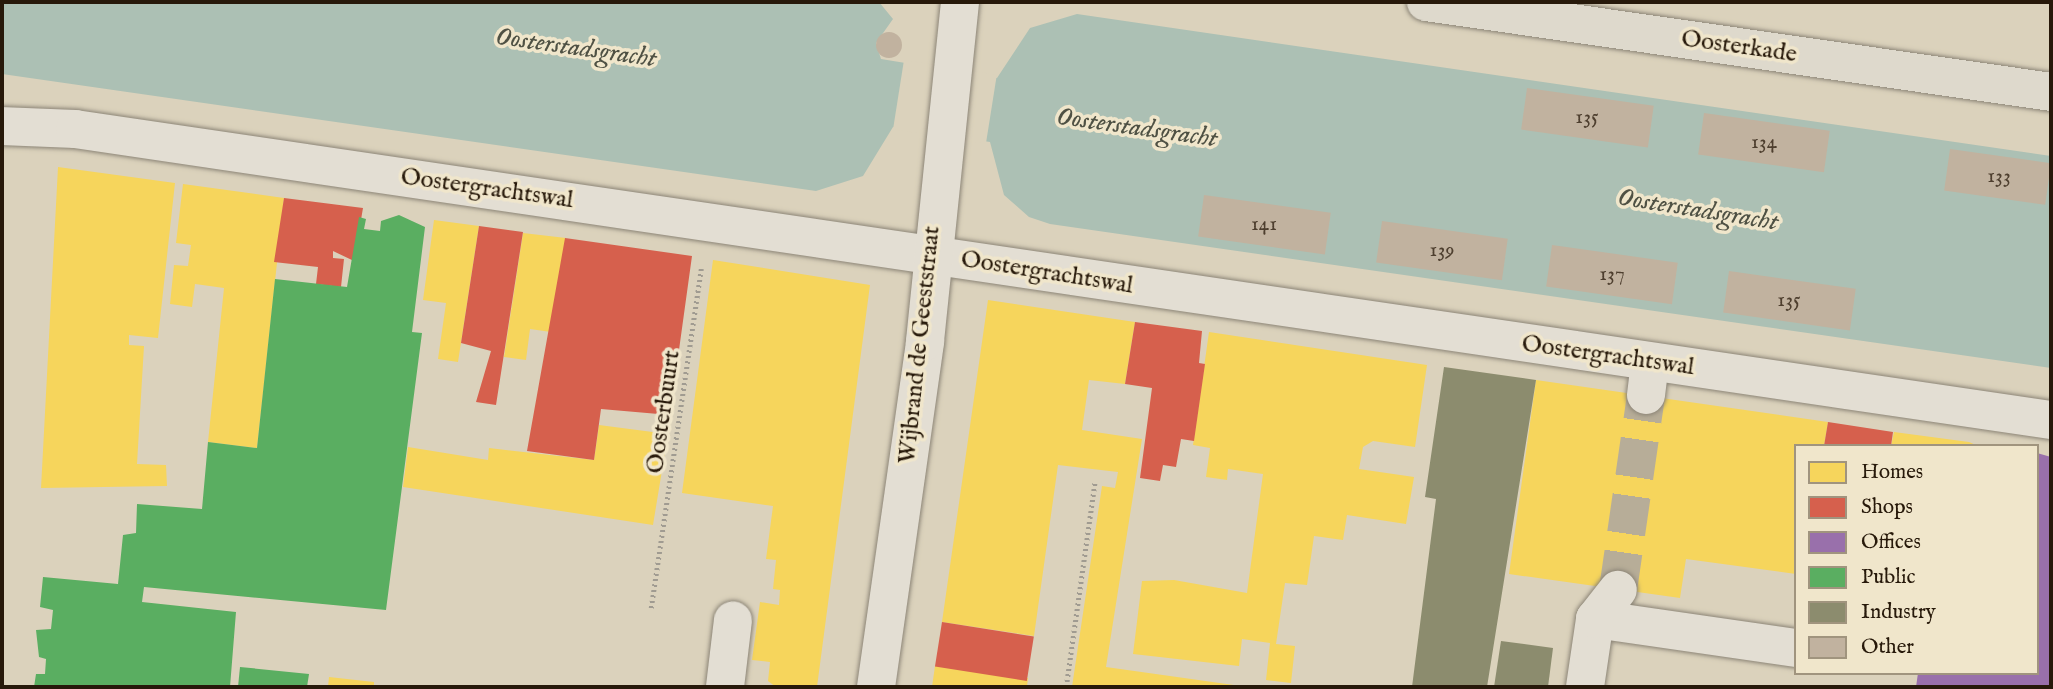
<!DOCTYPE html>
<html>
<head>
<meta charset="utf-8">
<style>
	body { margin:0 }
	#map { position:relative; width:2053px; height:689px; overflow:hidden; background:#dbd2bc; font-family:"IM FELL English",serif }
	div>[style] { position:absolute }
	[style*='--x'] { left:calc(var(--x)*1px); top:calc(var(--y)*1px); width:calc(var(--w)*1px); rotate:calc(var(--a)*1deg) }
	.water>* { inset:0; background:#acc0b4 }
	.pier>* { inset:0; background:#dbd2bc; transform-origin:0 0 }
	.homes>* { inset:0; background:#f6d55c }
	.shops>* { inset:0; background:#d6604d; transform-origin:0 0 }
	.offices>* { inset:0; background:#9970ab }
	.public>* { inset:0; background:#5aae61 }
	.industry>* { inset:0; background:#8c8c6e }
	.building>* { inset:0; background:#c1b29f; transform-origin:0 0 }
	.round { border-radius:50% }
	.minor-tunnel>* { height:38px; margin-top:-19px; transform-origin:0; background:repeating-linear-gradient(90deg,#b7ad98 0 38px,transparent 0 57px) }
	.path>* { height:4.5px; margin-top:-2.25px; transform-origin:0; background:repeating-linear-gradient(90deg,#a09b91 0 2px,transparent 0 5.5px) }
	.roads { filter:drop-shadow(0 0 2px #8c8577) drop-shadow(0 0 2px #8c8577) }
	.minor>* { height:38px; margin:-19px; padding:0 19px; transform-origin:19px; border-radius:19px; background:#e3ded3 }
	.major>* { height:38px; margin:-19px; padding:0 19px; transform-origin:19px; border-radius:19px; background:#ded9cc }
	span { translate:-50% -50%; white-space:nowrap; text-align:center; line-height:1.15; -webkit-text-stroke:7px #f0e6cb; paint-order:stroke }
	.number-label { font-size:21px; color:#4e3f2f }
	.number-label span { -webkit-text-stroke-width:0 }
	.street-label { font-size:24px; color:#27190a }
	.water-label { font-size:26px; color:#4f5144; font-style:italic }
	.frame { position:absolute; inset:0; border:4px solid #27190a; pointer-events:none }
	.legend { position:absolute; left:1794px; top:444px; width:245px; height:231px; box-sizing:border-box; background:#f0e6cb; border:2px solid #a0947e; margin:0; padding:9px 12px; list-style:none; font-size:21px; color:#27190a }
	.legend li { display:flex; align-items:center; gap:14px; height:35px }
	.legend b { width:35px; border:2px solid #a0947e }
</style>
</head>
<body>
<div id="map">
	<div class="water">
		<div style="clip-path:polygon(2px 2px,879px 2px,893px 19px,876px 43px,881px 59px,997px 78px,1030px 28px,1077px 14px,2051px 156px,2051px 368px,1050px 224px,1029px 217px,1004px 195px,990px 142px,893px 127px,863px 176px,816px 191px,2px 74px)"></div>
	</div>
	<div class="pier">
		<div style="left:904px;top:60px;width:94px;height:70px;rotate:9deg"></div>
	</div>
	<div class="homes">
		<div style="clip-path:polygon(58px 167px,175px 183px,158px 338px,129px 335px,129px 345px,144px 346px,137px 464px,166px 465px,167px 486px,41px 488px)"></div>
		<div style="clip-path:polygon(183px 184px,284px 198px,257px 448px,208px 442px,224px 288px,195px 284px,192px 307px,170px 304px,174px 265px,188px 266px,191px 245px,176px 243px)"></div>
		<div style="clip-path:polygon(434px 220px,479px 226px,458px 362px,438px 359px,446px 303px,423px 300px)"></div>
		<div style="clip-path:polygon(523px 233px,566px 238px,551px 332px,530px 329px,526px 360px,504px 357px)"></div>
		<div style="clip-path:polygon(713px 260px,870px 285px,817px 687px,776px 687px,768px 681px,770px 662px,752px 660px,760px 602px,779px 605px,780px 590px,773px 589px,776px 560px,766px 559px,773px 506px,682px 493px)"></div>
		<div style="clip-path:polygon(988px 300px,1135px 322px,1125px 384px,1089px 380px,1082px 430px,1142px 439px,1106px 667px,1248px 687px,1072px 687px,1102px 486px,1115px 488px,1118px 472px,1058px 465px,1034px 636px,942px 622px)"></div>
		<div style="clip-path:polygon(1209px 332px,1427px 365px,1415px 447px,1373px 441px,1363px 447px,1359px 469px,1414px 477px,1406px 524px,1347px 515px,1343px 540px,1314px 536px,1307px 585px,1285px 583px,1276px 644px,1295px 646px,1291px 683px,1266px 680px,1270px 643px,1242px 639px,1239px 666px,1133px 654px,1142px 581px,1174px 580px,1247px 593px,1263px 474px,1228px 469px,1227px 480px,1206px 477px,1210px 448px,1193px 445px)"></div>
		<div style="clip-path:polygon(1536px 380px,1828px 422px,1824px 446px,1796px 446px,1796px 574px,1686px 559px,1680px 598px,1509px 574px)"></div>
		<div style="clip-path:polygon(599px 425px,668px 434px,653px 525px,403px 487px,408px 447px,488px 460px,489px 448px,594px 460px)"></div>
		<div style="clip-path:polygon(1894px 432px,1969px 442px,1978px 446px,1891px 446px)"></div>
		<div style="clip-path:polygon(935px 666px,1028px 678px,1027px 687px,932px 687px)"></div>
		<div style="clip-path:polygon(329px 677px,374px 682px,374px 687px,328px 687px)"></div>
	</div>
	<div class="shops">
		<div style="clip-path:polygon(284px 198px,363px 208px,354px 261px,333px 251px,333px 258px,344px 259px,341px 287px,316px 284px,318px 267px,274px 262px)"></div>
		<div style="clip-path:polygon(479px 226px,523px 232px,496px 405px,476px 402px,491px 351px,461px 343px)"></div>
		<div style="clip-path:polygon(565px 238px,692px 256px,670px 415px,601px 409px,594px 460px,527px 451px)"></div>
		<div style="clip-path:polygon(1135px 322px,1202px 331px,1199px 363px,1205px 364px,1194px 441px,1181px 439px,1176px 467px,1163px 465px,1160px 481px,1140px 478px,1152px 388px,1125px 384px)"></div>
		<div style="clip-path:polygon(1828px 422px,1893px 432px,1891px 446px,1824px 446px)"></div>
		<div style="left:942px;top:622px;width:93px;height:45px;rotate:9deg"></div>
	</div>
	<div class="offices">
		<div style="clip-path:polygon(2037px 453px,2051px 457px,2051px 687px,1916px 687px,1918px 673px,2037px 673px)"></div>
	</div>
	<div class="public">
		<div style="clip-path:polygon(399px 215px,425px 227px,412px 332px,422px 333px,386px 610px,144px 587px,142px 602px,236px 612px,230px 687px,34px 687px,36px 674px,45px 674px,46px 659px,39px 657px,36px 630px,51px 629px,53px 610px,40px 607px,43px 577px,118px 584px,123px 535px,136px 533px,137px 504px,202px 509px,208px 442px,257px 448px,275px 279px,347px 287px,359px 217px,366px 219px,364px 229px,380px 231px,381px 221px)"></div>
		<div style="clip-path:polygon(240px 667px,309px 674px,307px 687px,238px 687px)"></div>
	</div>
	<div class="industry">
		<div style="clip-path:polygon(1444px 367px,1536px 380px,1487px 687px,1412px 687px,1436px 499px,1425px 497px)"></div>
		<div style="clip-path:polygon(1501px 641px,1553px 648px,1548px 687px,1494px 687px)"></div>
	</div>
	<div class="building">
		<div class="round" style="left:876px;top:32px;width:26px;height:26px"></div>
		<div style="left:1527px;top:88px;width:128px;height:42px;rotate:8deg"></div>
		<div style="left:1704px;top:113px;width:127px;height:42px;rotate:8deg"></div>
		<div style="left:1950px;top:149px;width:102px;height:42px;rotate:8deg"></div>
		<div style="left:1204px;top:195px;width:128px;height:42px;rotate:8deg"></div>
		<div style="left:1382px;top:221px;width:127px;height:42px;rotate:8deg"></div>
		<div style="left:1552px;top:245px;width:127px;height:42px;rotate:8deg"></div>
		<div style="left:1729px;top:271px;width:128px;height:42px;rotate:8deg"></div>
	</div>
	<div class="minor-tunnel">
		<div style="--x:1618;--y:590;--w:197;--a:-81.8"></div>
	</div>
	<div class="path">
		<div style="--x:651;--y:608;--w:343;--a:-81.6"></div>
		<div style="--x:1066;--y:687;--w:208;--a:-82"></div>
	</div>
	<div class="roads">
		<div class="minor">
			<div style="--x:2;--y:126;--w:73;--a:2.4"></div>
			<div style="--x:75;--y:129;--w:1997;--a:8.38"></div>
			<div style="--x:1646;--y:395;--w:33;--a:-83"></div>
			<div style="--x:1595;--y:619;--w:203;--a:8.2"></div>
			<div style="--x:725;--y:687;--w:67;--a:-83.2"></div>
			<div style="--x:876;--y:687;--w:349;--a:-81.9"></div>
			<div style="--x:925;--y:341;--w:341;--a:-84.1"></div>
			<div style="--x:1585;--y:687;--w:69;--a:-81.6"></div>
			<div style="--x:1595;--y:619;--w:37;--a:-52"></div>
		</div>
		<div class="major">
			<div style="--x:1426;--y:2;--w:631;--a:8.19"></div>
		</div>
	</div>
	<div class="number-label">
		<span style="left:1587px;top:118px">135</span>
		<span style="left:1764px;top:143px">134</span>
		<span style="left:1999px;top:177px">133</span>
		<span style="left:1264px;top:225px">141</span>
		<span style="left:1442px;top:251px">139</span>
		<span style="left:1612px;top:275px">137</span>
		<span style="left:1789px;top:301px">135</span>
	</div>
	<div class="street-label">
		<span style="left:1739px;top:47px;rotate:8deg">Oosterkade</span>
		<span style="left:487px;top:189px;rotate:8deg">Oostergrachtswal</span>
		<span style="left:1047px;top:273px;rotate:9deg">Oostergrachtswal</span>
		<span style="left:920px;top:345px;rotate:-84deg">Wijbrand de Geeststraat</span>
		<span style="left:1608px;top:356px;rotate:8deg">Oostergrachtswal</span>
		<span style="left:664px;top:412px;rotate:-82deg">Oosterbuurt</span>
	</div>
	<div class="water-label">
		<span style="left:576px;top:48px;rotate:8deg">Oosterstadsgracht</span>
		<span style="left:1137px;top:128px;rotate:8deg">Oosterstadsgracht</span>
		<span style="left:1698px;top:210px;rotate:9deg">Oosterstadsgracht</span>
	</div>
	<div class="frame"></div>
	<ul class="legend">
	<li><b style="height:19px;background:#f6d55c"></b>Homes</li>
	<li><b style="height:19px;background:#d6604d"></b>Shops</li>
	<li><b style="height:19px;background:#9970ab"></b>Offices</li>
	<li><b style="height:19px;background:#5aae61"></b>Public</li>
	<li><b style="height:19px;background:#8c8c6e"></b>Industry</li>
	<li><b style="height:19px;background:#c1b29f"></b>Other</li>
	</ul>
</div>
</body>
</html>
